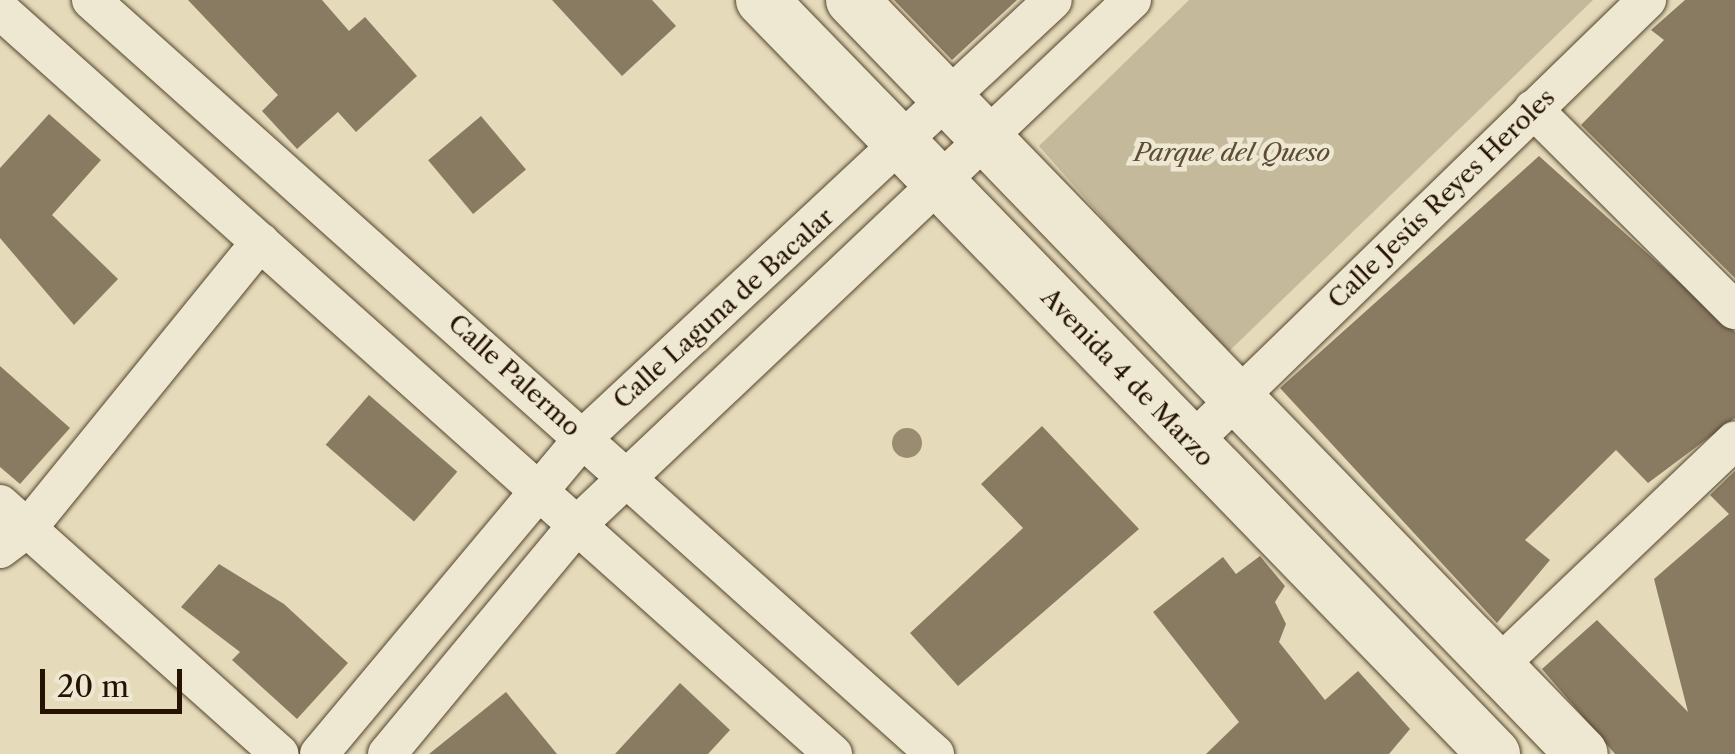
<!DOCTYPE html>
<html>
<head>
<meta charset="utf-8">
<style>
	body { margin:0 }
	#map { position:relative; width:1735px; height:754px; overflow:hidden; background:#e5dbba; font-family:"Libre Caslon Text",serif }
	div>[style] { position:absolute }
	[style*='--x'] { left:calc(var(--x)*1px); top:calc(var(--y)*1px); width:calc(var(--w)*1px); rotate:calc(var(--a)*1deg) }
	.green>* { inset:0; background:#c4b99a }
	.building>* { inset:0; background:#897b61; transform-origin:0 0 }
	.roads { filter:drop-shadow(0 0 2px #55442e) drop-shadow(0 0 2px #55442e) }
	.minor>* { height:38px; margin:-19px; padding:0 19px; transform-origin:19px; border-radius:19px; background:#eee8d2 }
	.secondary>* { height:52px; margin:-26px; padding:0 26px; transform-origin:26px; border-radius:26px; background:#eee8d2 }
	.trees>* { width:30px; height:30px; margin:-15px; border-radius:50%; background:#9a8c71 }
	span { translate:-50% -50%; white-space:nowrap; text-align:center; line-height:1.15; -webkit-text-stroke:9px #eee8d2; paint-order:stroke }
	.park-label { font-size:25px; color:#5d4c36; font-style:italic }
	.street-label { font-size:25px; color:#251200 }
	.scale { position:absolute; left:40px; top:669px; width:142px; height:45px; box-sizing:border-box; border:5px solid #251200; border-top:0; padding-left:12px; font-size:30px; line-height:35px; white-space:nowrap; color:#251200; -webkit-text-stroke:8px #eee8d2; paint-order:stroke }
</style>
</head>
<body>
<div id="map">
	<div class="green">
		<div style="clip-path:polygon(1189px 0,1593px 0,1224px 356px,1039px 146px)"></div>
	</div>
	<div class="building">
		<div style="clip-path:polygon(188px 0,322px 0,349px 31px,365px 17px,417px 76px,356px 132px,338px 112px,297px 149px,262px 111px,278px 95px)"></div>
		<div style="clip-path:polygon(552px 0,652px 0,676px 26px,622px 76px)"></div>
		<div style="clip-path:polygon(894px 0,1017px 0,952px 60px)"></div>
		<div style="clip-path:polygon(1685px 0,1735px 0,1735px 278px,1581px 125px,1664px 40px,1651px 30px)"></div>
		<div style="clip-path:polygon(49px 114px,101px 160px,52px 215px,118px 279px,74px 325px,0 238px,0 168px)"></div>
		<div style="left:481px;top:116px;width:70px;height:69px;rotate:50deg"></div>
		<div style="clip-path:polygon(1539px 156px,1735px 332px,1735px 418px,1648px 483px,1616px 450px,1525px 540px,1550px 560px,1497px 623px,1280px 388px)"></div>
		<div style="clip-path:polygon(0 366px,70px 428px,20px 484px,0 467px)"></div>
		<div style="left:369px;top:395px;width:117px;height:66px;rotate:41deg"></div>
		<div style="clip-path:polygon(1042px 426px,1139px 529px,958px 686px,910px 633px,1023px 528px,981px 484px)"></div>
		<div style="clip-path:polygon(1735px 471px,1735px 754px,1615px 754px,1542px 669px,1597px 620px,1688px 712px,1654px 579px,1729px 514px,1710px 495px)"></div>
		<div style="clip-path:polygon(1260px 556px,1285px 586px,1275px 602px,1286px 624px,1279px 642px,1325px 700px,1358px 671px,1410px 729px,1389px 754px,1206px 754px,1239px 722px,1153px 612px,1223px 557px,1236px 574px)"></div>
		<div style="clip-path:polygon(219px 564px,284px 604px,348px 663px,297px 719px,232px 660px,240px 652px,181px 607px)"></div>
		<div style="clip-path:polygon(680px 683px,730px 730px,708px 754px,615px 754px)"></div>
		<div style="clip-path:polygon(506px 692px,557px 754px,429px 754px)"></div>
	</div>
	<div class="roads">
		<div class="minor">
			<div style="--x:91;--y:0;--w:1132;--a:41.78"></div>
			<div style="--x:0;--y:10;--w:1117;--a:41.77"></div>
			<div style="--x:1533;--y:109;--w:285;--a:44.9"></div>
			<div style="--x:1191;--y:443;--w:636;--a:-44.17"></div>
			<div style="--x:0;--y:504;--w:375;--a:41.8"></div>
			<div style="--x:0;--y:549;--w:34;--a:-37"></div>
			<div style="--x:27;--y:529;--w:370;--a:-50.9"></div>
			<div style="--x:1498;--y:666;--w:327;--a:-43.6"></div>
			<div style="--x:319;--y:754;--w:412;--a:-50.1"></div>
			<div style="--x:583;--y:438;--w:642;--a:-42.98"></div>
			<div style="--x:387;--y:754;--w:298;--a:-50.3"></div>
			<div style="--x:577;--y:525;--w:764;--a:-43.41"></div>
		</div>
		<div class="secondary">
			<div style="--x:762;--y:0;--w:1051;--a:45.85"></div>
			<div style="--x:852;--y:0;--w:1049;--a:45.93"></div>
		</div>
	</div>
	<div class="trees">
		<div style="left:907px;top:443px"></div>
	</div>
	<div class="park-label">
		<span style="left:1232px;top:153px">Parque del Queso</span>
	</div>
	<div class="street-label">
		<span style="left:1442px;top:199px;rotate:-44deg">Calle Jesús Reyes Heroles</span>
		<span style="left:724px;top:309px;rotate:-42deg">Calle Laguna de Bacalar</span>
		<span style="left:514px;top:376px;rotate:42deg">Calle Palermo</span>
		<span style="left:1127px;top:378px;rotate:46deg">Avenida 4 de Marzo</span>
	</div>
	<div class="scale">20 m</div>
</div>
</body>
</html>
